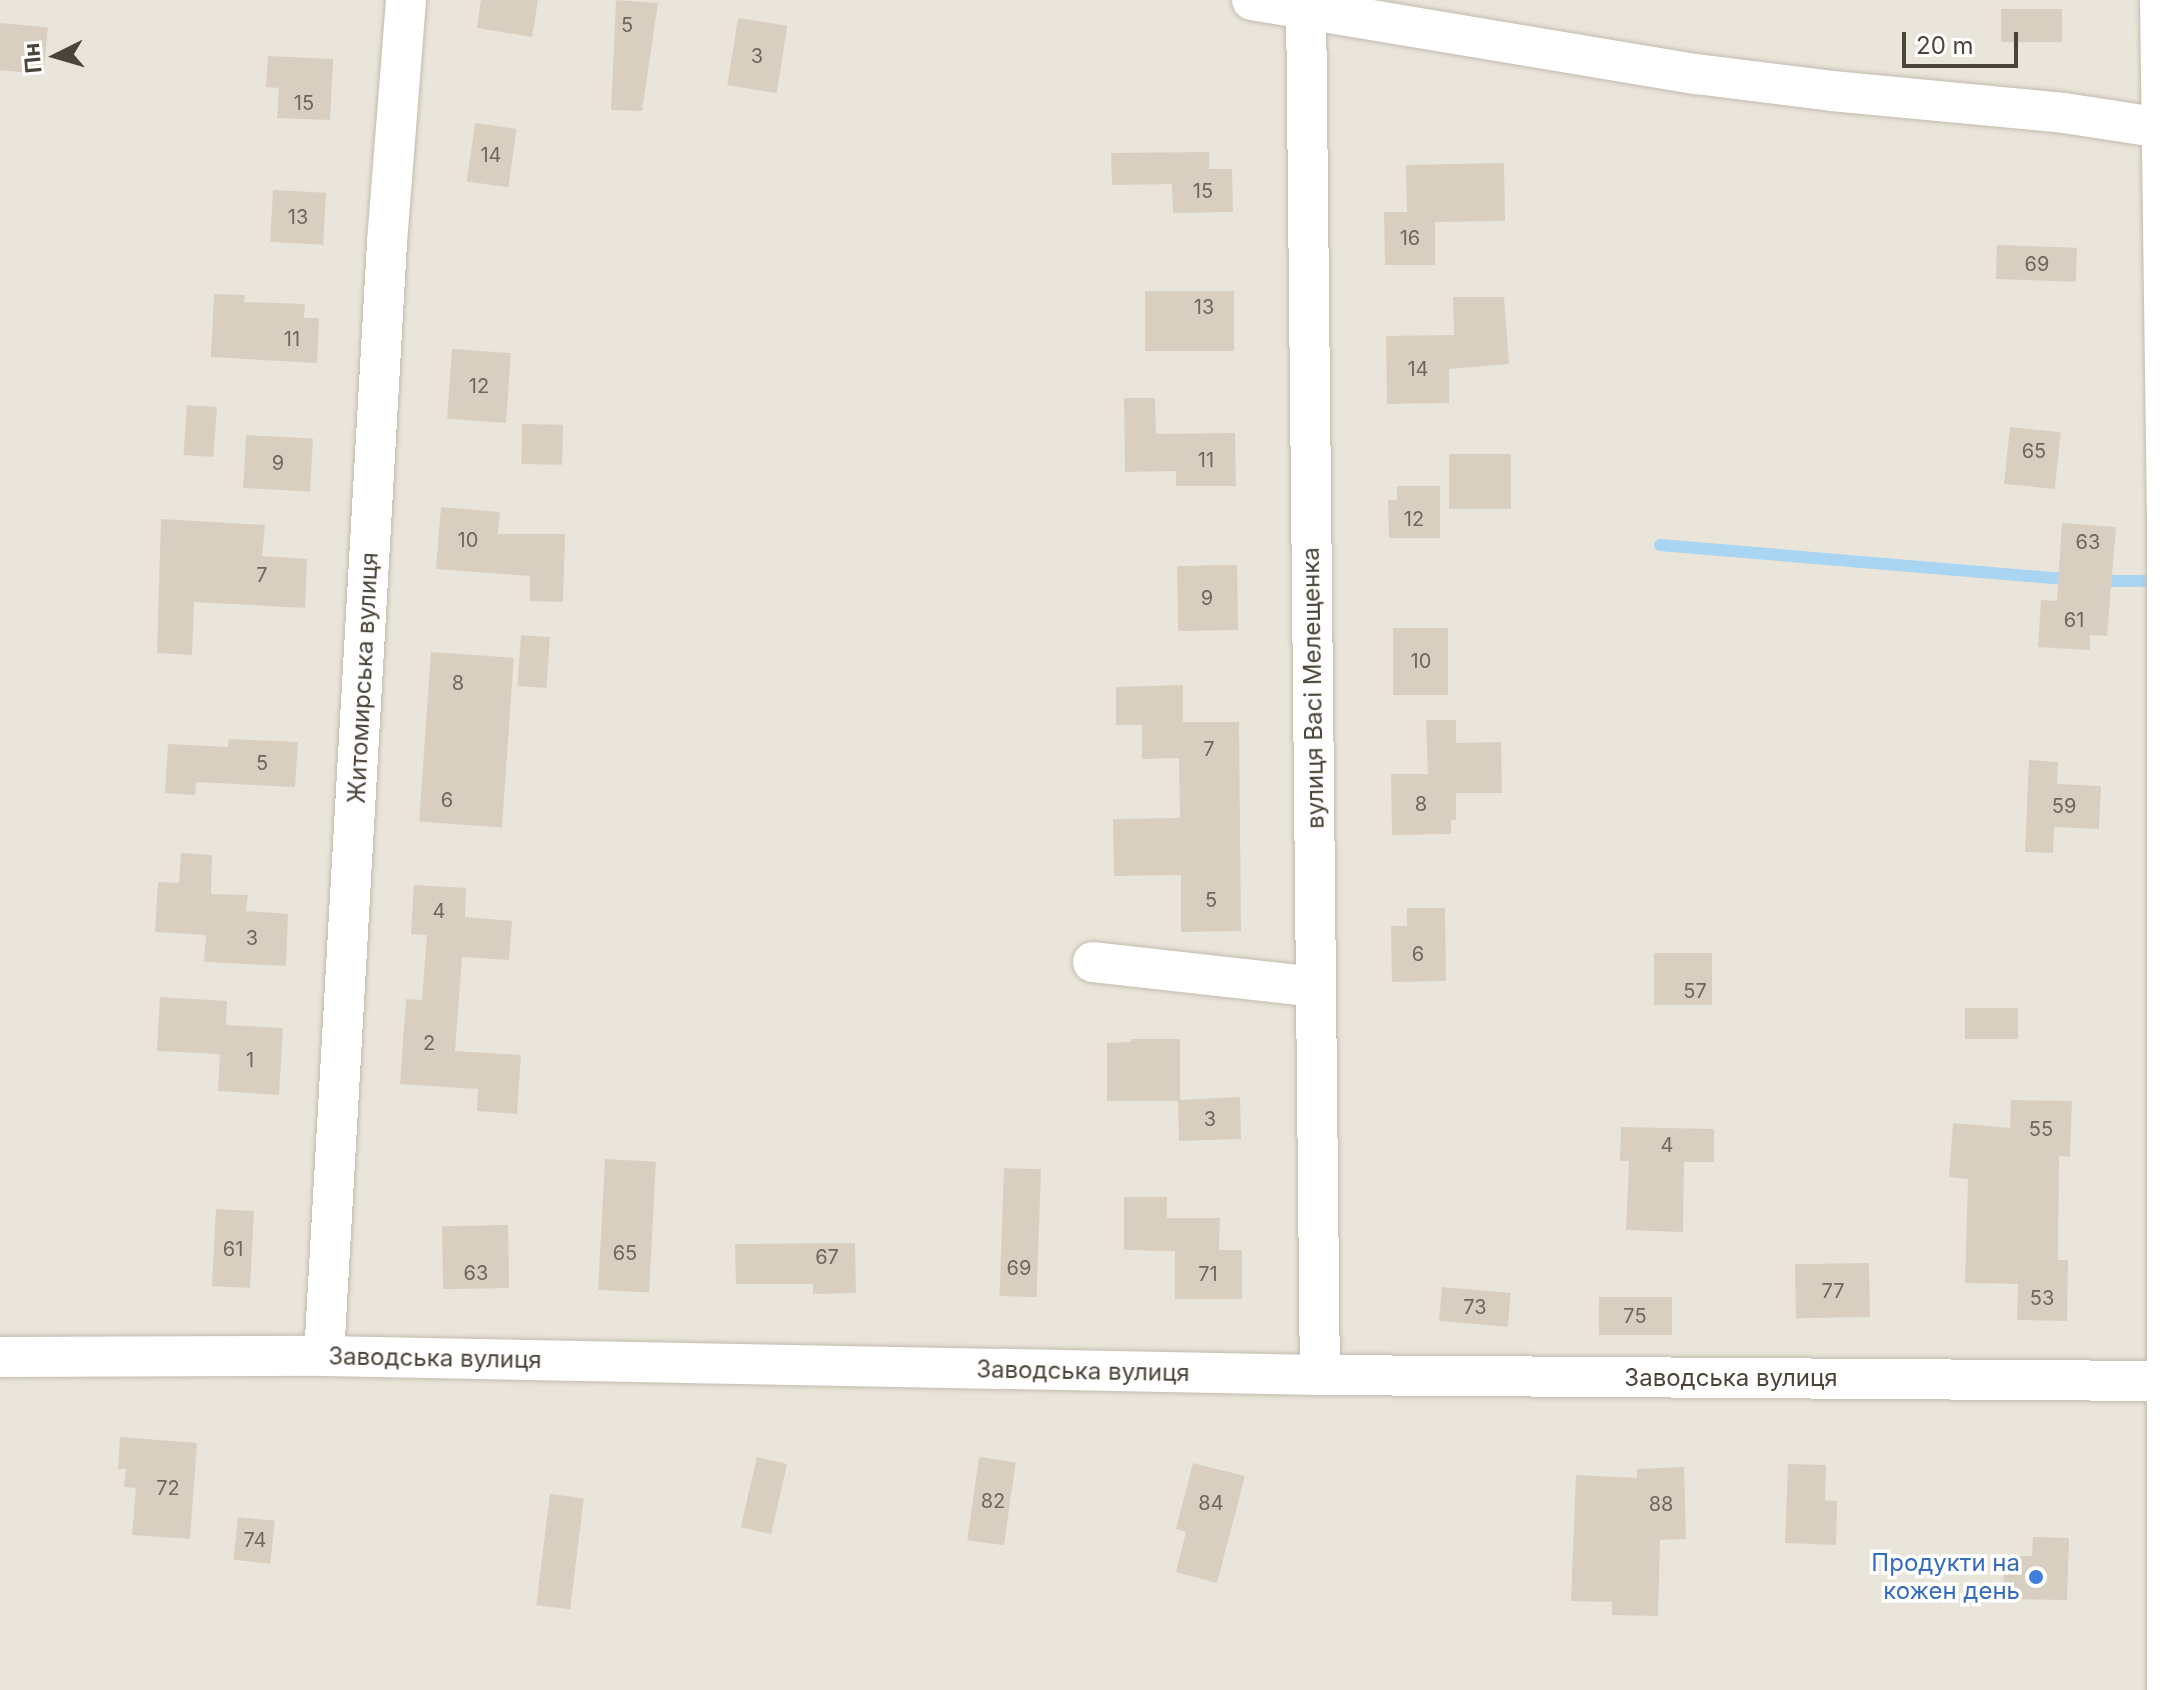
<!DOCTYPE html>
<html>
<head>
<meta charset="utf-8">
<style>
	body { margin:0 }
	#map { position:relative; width:2178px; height:1690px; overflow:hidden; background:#f6f3ec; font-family:Inter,sans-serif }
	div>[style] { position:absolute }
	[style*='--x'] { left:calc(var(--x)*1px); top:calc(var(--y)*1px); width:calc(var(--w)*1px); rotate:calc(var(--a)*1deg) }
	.residential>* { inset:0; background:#eae5da; transform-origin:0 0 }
	.stream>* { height:12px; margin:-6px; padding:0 6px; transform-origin:6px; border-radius:6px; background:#a9d4f2 }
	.building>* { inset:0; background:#d8cfc1; transform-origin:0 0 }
	.roads { filter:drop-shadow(0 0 2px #c2bbae) drop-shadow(0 0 2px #c2bbae) }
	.minor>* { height:40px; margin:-20px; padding:0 20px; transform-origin:20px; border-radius:20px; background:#fff }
	.dots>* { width:22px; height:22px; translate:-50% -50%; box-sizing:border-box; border:4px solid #fff; border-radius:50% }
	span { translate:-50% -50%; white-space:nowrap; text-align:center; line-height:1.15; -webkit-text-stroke:7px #fff; paint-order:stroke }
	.number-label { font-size:20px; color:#6e675b }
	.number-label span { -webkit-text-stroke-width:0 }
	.street-label { font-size:24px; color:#4b4439 }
	.shop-label { font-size:24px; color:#366cbe }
	.right { translate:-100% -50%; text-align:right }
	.north { position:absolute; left:16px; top:16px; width:80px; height:80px; -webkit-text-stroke:6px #fff; paint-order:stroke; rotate:265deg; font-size:22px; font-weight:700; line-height:32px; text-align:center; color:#4b4439 }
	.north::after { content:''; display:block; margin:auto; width:28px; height:36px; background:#4b4439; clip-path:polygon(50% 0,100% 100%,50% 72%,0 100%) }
	.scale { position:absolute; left:1902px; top:32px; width:116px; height:36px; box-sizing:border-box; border:4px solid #4b4439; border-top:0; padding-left:10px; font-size:24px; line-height:28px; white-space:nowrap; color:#4b4439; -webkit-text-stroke:6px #fff; paint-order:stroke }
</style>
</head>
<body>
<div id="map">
	<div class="residential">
		<div style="left:0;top:0;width:2178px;height:1690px"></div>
	</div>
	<div class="stream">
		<div style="--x:1660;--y:545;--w:416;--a:4.8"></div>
		<div style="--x:2097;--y:581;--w:51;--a:0"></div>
	</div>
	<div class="building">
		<div style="clip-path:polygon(481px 0,538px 0,532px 37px,477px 28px)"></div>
		<div style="clip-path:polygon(616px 0,658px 3px,642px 111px,611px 110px)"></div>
		<div style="left:2001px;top:9px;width:61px;height:33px"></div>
		<div style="left:738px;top:18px;width:50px;height:68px;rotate:9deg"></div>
		<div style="left:0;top:23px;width:48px;height:47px;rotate:5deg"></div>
		<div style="clip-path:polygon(268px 56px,333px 59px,330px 120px,277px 118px,279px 88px,266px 87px)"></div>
		<div style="left:475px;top:123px;width:42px;height:59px;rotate:8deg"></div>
		<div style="clip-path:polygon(1209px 152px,1209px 169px,1232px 169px,1233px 212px,1173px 213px,1172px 184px,1112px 185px,1111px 153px)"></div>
		<div style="clip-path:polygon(1504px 163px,1505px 221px,1435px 222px,1435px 265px,1385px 265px,1384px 212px,1407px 212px,1406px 165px)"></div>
		<div style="left:273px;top:190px;width:53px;height:52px;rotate:3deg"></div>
		<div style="left:1997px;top:245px;width:80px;height:34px;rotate:2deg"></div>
		<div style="left:1234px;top:291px;width:60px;height:89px;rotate:90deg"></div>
		<div style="clip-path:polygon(214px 294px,245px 295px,244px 302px,305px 304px,304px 318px,319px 318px,317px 363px,211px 357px)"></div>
		<div style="clip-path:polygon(1453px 297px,1504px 297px,1509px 364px,1449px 369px,1449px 403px,1387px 404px,1386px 336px,1454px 335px)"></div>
		<div style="left:452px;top:349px;width:59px;height:70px;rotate:4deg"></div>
		<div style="clip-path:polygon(1124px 398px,1155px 398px,1156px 434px,1235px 433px,1236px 486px,1176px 486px,1176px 471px,1125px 472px)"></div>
		<div style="left:187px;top:405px;width:30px;height:50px;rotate:4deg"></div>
		<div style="left:522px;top:424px;width:41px;height:40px;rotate:1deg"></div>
		<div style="left:2010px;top:427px;width:51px;height:57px;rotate:6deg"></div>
		<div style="left:246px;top:435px;width:67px;height:53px;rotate:3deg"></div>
		<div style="left:1449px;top:454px;width:62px;height:55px"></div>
		<div style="clip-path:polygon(1397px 486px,1440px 486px,1440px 538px,1389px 538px,1388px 500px,1397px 500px)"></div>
		<div style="clip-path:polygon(441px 507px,500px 512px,498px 534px,565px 534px,563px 602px,530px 601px,530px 576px,436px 569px)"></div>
		<div style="clip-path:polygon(161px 519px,265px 525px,262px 556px,307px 559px,305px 608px,194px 602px,192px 655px,157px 653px)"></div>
		<div style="clip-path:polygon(2062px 523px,2116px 527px,2107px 636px,2090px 635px,2090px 650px,2038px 647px,2041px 600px,2057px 601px)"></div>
		<div style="left:1237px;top:565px;width:65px;height:60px;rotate:89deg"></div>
		<div style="left:1393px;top:628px;width:55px;height:67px"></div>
		<div style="left:521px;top:635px;width:29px;height:51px;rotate:4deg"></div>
		<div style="left:431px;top:652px;width:83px;height:170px;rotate:4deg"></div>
		<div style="clip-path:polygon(1183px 685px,1183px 722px,1239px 722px,1241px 931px,1181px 932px,1181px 875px,1114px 876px,1113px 819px,1180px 818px,1179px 758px,1142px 759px,1142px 725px,1116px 725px,1116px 687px)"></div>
		<div style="clip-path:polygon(1426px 720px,1456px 720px,1456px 743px,1501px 742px,1502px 793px,1456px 793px,1456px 820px,1451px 820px,1451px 834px,1392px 835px,1391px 774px,1428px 774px)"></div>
		<div style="clip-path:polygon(229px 739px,298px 742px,295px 787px,196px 782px,195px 795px,165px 793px,168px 744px,228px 747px)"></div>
		<div style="clip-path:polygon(2029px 760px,2058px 762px,2057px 784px,2101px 786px,2099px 829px,2054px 827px,2053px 853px,2025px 852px)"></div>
		<div style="clip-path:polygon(181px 853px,212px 855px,211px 894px,248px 895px,246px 911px,288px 914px,286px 966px,204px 962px,206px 935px,155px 932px,158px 882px,179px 883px)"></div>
		<div style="clip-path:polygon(414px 885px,466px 888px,465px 917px,512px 921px,509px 960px,462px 957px,455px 1051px,521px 1055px,517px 1114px,477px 1111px,478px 1089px,400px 1084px,406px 999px,422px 1000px,427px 935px,411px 934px)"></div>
		<div style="clip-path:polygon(1407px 908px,1445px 908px,1446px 981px,1392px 982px,1391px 926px,1407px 926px)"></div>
		<div style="left:1712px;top:953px;width:52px;height:58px;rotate:90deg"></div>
		<div style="clip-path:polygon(160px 997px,227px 1001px,226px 1025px,283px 1028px,279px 1095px,218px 1091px,220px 1054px,157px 1051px)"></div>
		<div style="left:1965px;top:1008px;width:53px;height:31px"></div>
		<div style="clip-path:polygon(1131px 1039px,1180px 1039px,1180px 1100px,1240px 1097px,1241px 1139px,1179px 1141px,1178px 1101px,1107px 1101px,1107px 1043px,1131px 1042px)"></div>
		<div style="clip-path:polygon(2011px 1100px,2072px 1101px,2070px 1157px,2059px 1156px,2058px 1260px,2068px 1260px,2067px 1321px,2017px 1320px,2018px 1284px,1965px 1283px,1968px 1179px,1949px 1177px,1953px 1123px,2010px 1128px)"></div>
		<div style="clip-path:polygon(1621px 1127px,1714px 1129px,1714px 1162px,1684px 1162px,1683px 1232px,1626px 1230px,1629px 1161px,1620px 1161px)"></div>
		<div style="left:605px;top:1159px;width:51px;height:131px;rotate:3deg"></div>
		<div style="left:1004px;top:1168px;width:37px;height:128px;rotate:2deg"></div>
		<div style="clip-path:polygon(1124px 1197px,1167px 1197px,1167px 1218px,1220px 1218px,1219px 1250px,1242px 1250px,1242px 1299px,1175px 1299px,1175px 1251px,1124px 1250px)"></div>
		<div style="left:216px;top:1209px;width:38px;height:77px;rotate:3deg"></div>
		<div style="left:508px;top:1225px;width:63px;height:66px;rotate:89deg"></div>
		<div style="clip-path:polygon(855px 1243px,856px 1293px,813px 1294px,813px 1284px,736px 1284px,735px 1244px)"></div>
		<div style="left:1869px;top:1263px;width:54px;height:74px;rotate:89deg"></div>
		<div style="left:1442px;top:1287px;width:69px;height:34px;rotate:5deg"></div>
		<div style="left:1599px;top:1297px;width:73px;height:38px"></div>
		<div style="clip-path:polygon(120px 1437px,197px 1443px,190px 1539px,132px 1535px,136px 1488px,124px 1487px,126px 1469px,118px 1469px)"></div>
		<div style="left:757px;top:1457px;width:31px;height:72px;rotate:13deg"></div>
		<div style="left:979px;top:1457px;width:37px;height:84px;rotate:8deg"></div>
		<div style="clip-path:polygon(1193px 1463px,1245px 1476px,1217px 1583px,1176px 1572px,1186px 1532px,1176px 1529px)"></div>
		<div style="clip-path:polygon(1788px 1464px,1826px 1465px,1825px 1500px,1837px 1501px,1836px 1545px,1785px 1543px)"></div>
		<div style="clip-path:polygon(1684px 1467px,1686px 1539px,1660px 1540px,1658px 1616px,1612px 1615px,1612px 1602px,1571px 1601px,1576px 1475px,1637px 1478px,1637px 1469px)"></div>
		<div style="left:550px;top:1494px;width:34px;height:112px;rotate:7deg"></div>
		<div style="left:238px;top:1517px;width:37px;height:43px;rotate:6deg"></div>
		<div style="clip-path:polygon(2033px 1537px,2069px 1538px,2067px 1600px,2003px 1599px,2004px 1556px,2032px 1556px)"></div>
	</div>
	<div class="roads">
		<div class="minor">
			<div style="--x:1252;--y:0;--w:450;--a:9.5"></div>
			<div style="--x:1696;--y:74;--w:137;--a:7.1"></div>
			<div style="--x:1832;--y:91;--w:233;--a:5.4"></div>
			<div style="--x:2064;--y:113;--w:99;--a:8.7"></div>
			<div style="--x:1306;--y:0;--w:1375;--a:89.42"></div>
			<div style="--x:2160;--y:0;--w:523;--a:89.23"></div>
			<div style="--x:2167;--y:523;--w:1167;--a:90"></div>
			<div style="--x:1093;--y:962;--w:224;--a:6.4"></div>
			<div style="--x:324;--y:1356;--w:1116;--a:-86.76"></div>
			<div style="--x:387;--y:242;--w:243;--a:-85.5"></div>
			<div style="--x:0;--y:1357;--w:324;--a:-0.2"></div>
			<div style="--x:324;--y:1356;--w:996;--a:1.09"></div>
			<div style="--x:1320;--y:1375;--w:846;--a:0.41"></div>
		</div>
	</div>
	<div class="dots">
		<div style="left:2036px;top:1577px;background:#3f7fe0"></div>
	</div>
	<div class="number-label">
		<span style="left:627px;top:25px">5</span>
		<span style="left:757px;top:56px">3</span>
		<span style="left:304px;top:103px">15</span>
		<span style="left:491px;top:155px">14</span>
		<span style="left:1203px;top:191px">15</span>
		<span style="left:298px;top:217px">13</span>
		<span style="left:1410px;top:238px">16</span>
		<span style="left:2037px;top:264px">69</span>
		<span style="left:1204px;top:307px">13</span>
		<span style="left:292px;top:339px">11</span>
		<span style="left:1418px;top:369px">14</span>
		<span style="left:479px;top:386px">12</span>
		<span style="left:2034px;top:451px">65</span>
		<span style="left:1206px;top:460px">11</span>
		<span style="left:278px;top:463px">9</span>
		<span style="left:1414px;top:519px">12</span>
		<span style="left:468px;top:540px">10</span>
		<span style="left:2088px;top:542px">63</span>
		<span style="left:262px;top:575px">7</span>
		<span style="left:1207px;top:598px">9</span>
		<span style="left:2074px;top:620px">61</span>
		<span style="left:1421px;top:661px">10</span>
		<span style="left:458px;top:683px">8</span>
		<span style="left:1209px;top:749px">7</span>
		<span style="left:262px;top:763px">5</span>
		<span style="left:447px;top:800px">6</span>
		<span style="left:1421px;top:804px">8</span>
		<span style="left:2064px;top:806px">59</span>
		<span style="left:1211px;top:900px">5</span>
		<span style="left:439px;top:911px">4</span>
		<span style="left:252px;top:938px">3</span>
		<span style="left:1418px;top:954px">6</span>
		<span style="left:1695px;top:991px">57</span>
		<span style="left:429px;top:1043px">2</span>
		<span style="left:250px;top:1060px">1</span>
		<span style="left:1210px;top:1119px">3</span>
		<span style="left:2041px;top:1129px">55</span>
		<span style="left:1667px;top:1145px">4</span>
		<span style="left:233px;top:1249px">61</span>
		<span style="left:625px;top:1253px">65</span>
		<span style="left:827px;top:1257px">67</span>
		<span style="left:1019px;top:1268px">69</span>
		<span style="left:476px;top:1273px">63</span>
		<span style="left:1208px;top:1274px">71</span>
		<span style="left:1833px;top:1291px">77</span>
		<span style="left:2042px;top:1298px">53</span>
		<span style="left:1475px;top:1307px">73</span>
		<span style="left:1635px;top:1316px">75</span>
		<span style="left:168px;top:1488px">72</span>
		<span style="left:993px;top:1501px">82</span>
		<span style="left:1211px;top:1503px">84</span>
		<span style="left:1661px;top:1504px">88</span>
		<span style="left:255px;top:1540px">74</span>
	</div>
	<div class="street-label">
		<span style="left:363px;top:678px;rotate:-87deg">Житомирська вулиця</span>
		<span style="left:1313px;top:688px;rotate:-91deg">вулиця Васі Мелещенка</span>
		<span style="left:435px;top:1358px;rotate:1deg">Заводська вулиця</span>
		<span style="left:1083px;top:1371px;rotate:1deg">Заводська вулиця</span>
		<span style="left:1731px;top:1378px">Заводська вулиця</span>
	</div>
	<div class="shop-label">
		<span class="right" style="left:2020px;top:1577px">Продукти на<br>кожен день</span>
	</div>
	<div class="north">Пн</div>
	<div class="scale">20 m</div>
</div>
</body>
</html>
